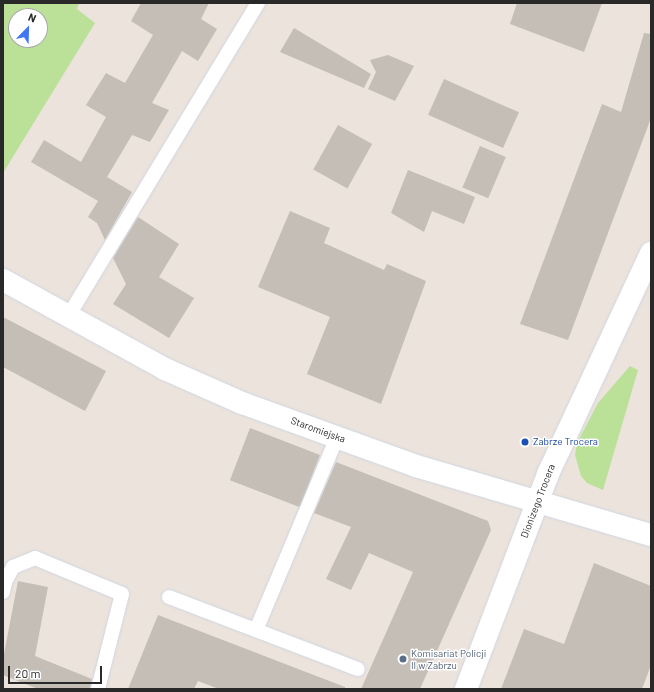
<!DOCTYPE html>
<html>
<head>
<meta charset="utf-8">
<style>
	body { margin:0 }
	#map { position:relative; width:654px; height:692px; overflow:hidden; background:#ebe3dc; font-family:Barlow,sans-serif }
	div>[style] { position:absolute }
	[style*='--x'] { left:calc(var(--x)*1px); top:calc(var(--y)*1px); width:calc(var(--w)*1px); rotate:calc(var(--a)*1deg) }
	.green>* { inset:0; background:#bbe199 }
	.building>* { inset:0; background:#c4beb7; transform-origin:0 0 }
	.roads { filter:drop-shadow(0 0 1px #d1d6e2) drop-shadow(0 0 1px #d1d6e2) }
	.service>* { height:14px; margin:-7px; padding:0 7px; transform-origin:7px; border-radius:7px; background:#fff }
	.minor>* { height:22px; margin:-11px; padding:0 11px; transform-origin:11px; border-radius:11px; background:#fff }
	.tertiary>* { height:22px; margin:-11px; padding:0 11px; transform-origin:11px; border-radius:11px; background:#fff }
	.dots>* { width:11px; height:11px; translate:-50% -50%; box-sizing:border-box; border:2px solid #fff; border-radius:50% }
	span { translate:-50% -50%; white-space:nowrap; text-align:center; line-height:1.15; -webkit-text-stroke:3px #fff; paint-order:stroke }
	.street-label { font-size:10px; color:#292929 }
	.transit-label { font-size:10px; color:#164399 }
	.left { translate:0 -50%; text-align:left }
	.service-label { font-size:10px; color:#4e5e75 }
	.frame { position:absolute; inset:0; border:4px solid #292929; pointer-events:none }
	.north { position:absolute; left:8px; top:8px; width:40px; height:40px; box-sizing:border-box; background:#fff; border:1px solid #a9a9a9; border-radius:50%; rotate:23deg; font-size:11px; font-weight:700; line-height:16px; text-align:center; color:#292929 }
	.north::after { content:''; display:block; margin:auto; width:14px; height:18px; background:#4078f4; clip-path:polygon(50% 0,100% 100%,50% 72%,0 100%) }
	.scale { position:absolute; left:8px; top:666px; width:94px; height:18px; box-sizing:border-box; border:2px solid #292929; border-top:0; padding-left:5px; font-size:12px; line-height:14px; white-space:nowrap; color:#292929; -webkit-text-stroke:3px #fff; paint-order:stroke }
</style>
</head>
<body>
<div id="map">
	<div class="green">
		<div style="clip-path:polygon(evenodd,3px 3px,79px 3px,77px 9px,95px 23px,3px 173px,3px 3px,16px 16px,40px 16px,40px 40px,16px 40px,16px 16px)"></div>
		<div style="clip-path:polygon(630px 366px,638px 370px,603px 490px,587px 483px,581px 476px,575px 455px,577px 443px,598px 403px)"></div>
	</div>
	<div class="building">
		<div style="clip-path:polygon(141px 3px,209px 3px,201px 19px,217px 29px,198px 61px,182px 51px,152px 103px,169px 110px,150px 142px,132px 135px,107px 177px,132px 192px,105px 240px,97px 223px,88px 217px,98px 201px,31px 162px,44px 140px,81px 162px,106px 117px,86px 105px,106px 73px,125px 83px,153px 35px,131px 21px)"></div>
		<div style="clip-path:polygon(517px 3px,602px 3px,584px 52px,510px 24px)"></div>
		<div style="clip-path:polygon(294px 28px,371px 74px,364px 88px,280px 52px)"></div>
		<div style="clip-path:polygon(644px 33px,651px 34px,651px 118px,568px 340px,520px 324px,602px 104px,621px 112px)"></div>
		<div style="clip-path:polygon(388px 55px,414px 66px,395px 101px,368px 89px,376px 72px,370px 60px)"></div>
		<div style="left:444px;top:79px;width:82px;height:39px;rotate:24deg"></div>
		<div style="left:338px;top:125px;width:39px;height:51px;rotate:29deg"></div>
		<div style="left:480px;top:146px;width:28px;height:45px;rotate:23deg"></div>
		<div style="clip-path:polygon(408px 170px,475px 197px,464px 224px,432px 211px,424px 232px,391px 213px)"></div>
		<div style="clip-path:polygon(290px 211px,330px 228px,324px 243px,384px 270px,387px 264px,426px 281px,381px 404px,307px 374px,330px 317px,258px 287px)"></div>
		<div style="clip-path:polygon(138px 217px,179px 244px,159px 277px,194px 298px,169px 338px,113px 304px,126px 284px,113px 258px)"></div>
		<div style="clip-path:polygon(3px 317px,106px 371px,85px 411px,3px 367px)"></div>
		<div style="left:250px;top:428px;width:75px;height:56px;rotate:21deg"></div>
		<div style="clip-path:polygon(336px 462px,488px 521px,491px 530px,420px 689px,361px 689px,413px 572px,369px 553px,351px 590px,326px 579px,351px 527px,314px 513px)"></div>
		<div style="clip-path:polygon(594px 563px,651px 586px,651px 665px,642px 689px,501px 689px,524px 629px,564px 644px)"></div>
		<div style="clip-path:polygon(18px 581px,48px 587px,35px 656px,92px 679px,90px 689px,38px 689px,3px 675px,3px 659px)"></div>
		<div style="clip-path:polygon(158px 615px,345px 687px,345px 689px,219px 689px,198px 681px,194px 689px,128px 689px)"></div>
	</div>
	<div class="roads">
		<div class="service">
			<div style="--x:69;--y:315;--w:365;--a:-58.8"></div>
			<div style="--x:3;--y:592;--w:10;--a:-79"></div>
			<div style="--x:5;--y:582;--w:17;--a:-62"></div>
			<div style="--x:13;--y:567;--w:24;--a:-22"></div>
			<div style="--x:35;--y:558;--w:94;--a:22.5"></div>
			<div style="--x:122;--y:594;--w:98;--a:104.2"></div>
			<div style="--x:169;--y:597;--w:202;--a:20.9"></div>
			<div style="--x:256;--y:630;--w:209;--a:-67.2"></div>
		</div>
		<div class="minor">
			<div style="--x:3;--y:280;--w:185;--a:28.8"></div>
			<div style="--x:165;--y:369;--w:84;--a:23.8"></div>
			<div style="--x:242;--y:403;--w:185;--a:19.9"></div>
			<div style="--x:416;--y:466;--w:245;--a:16.4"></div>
		</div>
		<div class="tertiary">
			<div style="--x:466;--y:689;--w:230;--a:-69.1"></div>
			<div style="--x:548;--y:474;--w:244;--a:-65"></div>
		</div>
	</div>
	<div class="dots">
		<div style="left:525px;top:442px;background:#1a4fb4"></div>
		<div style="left:403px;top:659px;background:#5c6f8a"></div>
	</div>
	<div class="street-label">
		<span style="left:318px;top:430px;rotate:20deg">Staromiejska</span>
		<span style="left:538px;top:501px;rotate:-69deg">Dionizego Trocera</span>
	</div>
	<div class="transit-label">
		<span class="left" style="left:533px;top:442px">Zabrze Trocera</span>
	</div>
	<div class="service-label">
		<span class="left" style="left:411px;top:659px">Komisariat Policji<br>II w Zabrzu</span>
	</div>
	<div class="frame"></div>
	<div class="north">N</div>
	<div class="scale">20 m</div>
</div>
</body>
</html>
